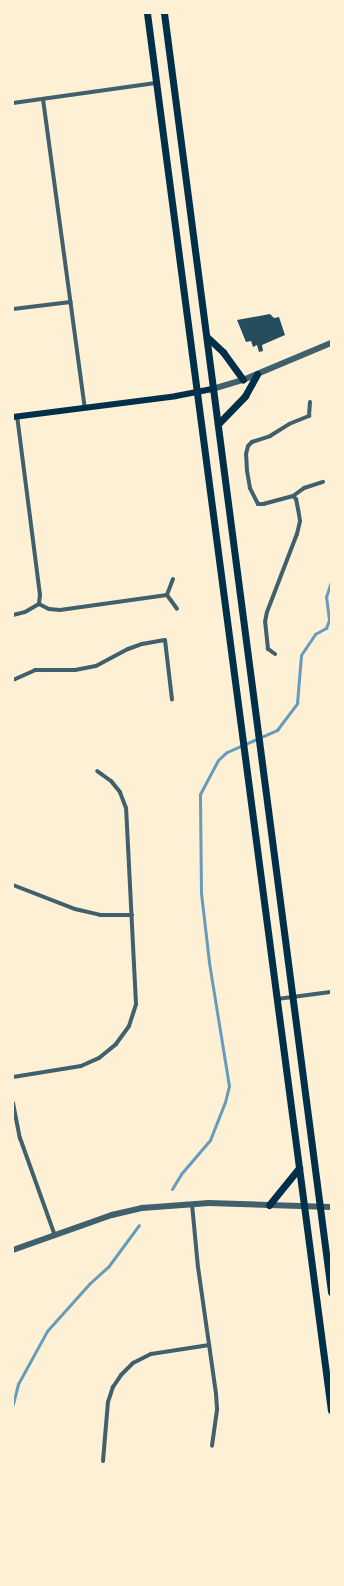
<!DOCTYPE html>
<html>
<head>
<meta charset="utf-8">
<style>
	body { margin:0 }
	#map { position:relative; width:344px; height:1586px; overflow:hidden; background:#fdf0d5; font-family:Cabin,sans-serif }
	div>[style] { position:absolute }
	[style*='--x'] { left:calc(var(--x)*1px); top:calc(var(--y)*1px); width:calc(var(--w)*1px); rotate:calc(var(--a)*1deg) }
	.stream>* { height:3px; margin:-1.5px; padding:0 1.5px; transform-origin:1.5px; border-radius:1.5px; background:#669bbc }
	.building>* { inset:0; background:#264d5e }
	.minor>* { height:4px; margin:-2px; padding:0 2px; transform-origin:2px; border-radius:2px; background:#3f606c }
	.tertiary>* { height:5.5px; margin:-2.75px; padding:0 2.75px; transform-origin:2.75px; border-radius:2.75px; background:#3f606c }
	.secondary>* { height:6px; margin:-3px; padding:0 3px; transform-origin:3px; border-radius:3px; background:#003049 }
	.primary>* { height:7px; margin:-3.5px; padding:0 3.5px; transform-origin:3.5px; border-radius:3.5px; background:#003049 }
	span { translate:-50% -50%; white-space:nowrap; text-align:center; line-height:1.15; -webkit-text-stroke:3.5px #fdf0d5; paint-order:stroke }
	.frame { position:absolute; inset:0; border:14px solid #fdf0d5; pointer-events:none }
</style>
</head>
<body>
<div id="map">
	<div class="stream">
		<div style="--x:172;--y:1189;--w:17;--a:-59"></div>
		<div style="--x:181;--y:1174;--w:45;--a:-49.5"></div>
		<div style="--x:210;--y:1140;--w:41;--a:-68.5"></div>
		<div style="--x:225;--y:1102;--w:16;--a:-76"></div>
		<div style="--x:229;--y:1086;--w:126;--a:-99.2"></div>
		<div style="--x:209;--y:962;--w:69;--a:-96.6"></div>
		<div style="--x:201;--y:893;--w:99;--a:-90.6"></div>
		<div style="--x:200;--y:794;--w:38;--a:-62"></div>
		<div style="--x:218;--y:760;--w:12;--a:-42"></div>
		<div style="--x:227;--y:752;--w:55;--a:-23.7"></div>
		<div style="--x:277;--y:730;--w:34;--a:-53"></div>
		<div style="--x:297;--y:703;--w:48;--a:-85.2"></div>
		<div style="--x:301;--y:655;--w:25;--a:-56"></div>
		<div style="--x:315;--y:634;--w:13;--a:-29"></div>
		<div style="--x:326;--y:628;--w:9;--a:-69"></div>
		<div style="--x:329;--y:620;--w:23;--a:-97"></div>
		<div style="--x:326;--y:597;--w:16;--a:-72"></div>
		<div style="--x:13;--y:1404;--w:21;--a:-76"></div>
		<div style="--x:18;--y:1384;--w:60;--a:-61.3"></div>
		<div style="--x:47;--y:1331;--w:64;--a:-48.1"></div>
		<div style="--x:90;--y:1283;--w:24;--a:-42"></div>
		<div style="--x:108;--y:1267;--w:52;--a:-53.6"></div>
	</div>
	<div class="building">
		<div style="clip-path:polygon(270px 314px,274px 318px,279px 317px,285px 335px,262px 345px,263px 351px,259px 352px,257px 345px,253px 347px,251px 341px,246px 342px,237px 320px)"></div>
	</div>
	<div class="minor">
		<div style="--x:43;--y:99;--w:312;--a:82.3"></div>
		<div style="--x:13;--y:103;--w:144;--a:-8"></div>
		<div style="--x:13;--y:309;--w:58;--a:-6.9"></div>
		<div style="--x:293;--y:496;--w:14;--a:-36"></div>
		<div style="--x:304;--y:488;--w:20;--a:-18"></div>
		<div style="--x:173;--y:579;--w:17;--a:111"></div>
		<div style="--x:167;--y:595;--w:17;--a:54"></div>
		<div style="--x:39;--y:604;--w:11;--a:27"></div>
		<div style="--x:49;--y:609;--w:11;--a:5"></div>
		<div style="--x:60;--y:610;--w:108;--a:-8"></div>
		<div style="--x:13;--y:615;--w:12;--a:-14"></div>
		<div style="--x:25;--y:612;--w:16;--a:-30"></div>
		<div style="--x:39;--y:604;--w:9;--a:-84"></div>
		<div style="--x:40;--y:595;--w:180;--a:-97.3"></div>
		<div style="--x:275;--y:654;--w:9;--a:-144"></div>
		<div style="--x:268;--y:649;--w:27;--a:-96"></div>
		<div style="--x:265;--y:622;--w:10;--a:-79"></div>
		<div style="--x:267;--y:612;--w:84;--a:-69"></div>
		<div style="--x:297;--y:534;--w:13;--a:-77"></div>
		<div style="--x:300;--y:521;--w:12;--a:-99"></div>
		<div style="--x:298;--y:509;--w:10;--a:-101"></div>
		<div style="--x:296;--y:499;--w:4;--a:-135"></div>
		<div style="--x:293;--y:496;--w:30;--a:165"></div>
		<div style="--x:264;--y:504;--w:6;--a:180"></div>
		<div style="--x:258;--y:504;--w:18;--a:-117"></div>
		<div style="--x:250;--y:488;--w:17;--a:-100"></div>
		<div style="--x:247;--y:471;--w:17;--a:-93"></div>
		<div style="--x:246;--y:454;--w:8;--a:-76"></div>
		<div style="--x:248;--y:446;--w:6;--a:-45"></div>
		<div style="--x:252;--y:442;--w:19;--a:-18"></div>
		<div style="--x:270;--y:436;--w:22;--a:-32"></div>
		<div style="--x:289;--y:424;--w:22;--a:-22"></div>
		<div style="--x:309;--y:416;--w:14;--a:-86"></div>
		<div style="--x:13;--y:680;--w:24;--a:-24"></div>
		<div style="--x:35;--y:670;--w:40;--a:0"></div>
		<div style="--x:75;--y:670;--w:21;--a:-11"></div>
		<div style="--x:96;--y:666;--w:36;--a:-28"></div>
		<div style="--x:128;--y:649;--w:15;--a:-20"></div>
		<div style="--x:142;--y:644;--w:23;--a:-10"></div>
		<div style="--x:165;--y:640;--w:60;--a:83.3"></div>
		<div style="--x:13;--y:885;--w:66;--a:21.2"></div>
		<div style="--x:75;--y:909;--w:26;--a:13"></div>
		<div style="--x:100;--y:915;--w:32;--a:0"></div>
		<div style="--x:277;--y:999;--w:54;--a:-7.4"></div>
		<div style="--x:13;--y:1077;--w:69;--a:-9.2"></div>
		<div style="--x:81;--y:1066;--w:20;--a:-24"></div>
		<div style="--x:99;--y:1058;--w:22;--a:-39"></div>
		<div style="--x:116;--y:1044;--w:22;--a:-54"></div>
		<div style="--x:129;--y:1026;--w:23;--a:-72"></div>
		<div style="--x:136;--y:1004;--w:196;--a:-92.9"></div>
		<div style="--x:126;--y:808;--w:17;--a:-111"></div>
		<div style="--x:120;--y:792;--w:14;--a:-129"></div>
		<div style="--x:111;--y:781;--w:17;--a:-144"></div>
		<div style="--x:13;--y:1103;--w:36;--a:79"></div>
		<div style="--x:20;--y:1138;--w:104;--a:70.3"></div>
		<div style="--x:192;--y:1204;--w:63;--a:84.6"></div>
		<div style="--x:198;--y:1267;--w:128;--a:81.9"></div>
		<div style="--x:216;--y:1394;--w:16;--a:86"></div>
		<div style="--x:217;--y:1410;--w:36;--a:98"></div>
		<div style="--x:103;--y:1461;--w:59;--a:-85.2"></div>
		<div style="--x:108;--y:1402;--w:16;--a:-72"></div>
		<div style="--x:113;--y:1387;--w:14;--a:-56"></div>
		<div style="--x:121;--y:1375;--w:17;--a:-45"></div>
		<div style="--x:133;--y:1363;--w:20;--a:-27"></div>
		<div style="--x:151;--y:1354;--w:59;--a:-8.8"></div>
	</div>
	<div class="tertiary">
		<div style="--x:213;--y:389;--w:31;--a:-17"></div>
		<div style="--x:243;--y:380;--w:95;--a:-22.8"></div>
		<div style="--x:13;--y:1250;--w:105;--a:-19.5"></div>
		<div style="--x:112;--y:1215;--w:31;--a:-13"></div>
		<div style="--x:142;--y:1208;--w:67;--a:-4.3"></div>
		<div style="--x:209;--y:1203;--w:122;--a:1.9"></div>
	</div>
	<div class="secondary">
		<div style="--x:13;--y:417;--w:164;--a:-7.3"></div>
		<div style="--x:176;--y:396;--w:38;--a:-11"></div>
	</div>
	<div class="primary">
		<div style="--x:147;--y:13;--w:1409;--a:82.5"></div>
		<div style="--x:164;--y:13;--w:1290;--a:82.56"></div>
		<div style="--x:207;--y:337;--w:22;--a:43"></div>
		<div style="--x:223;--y:352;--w:34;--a:54"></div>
		<div style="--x:218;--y:424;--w:39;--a:-46"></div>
		<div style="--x:245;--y:396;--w:25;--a:-61"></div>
		<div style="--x:269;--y:1205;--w:48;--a:-51"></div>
	</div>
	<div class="frame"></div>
</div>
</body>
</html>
